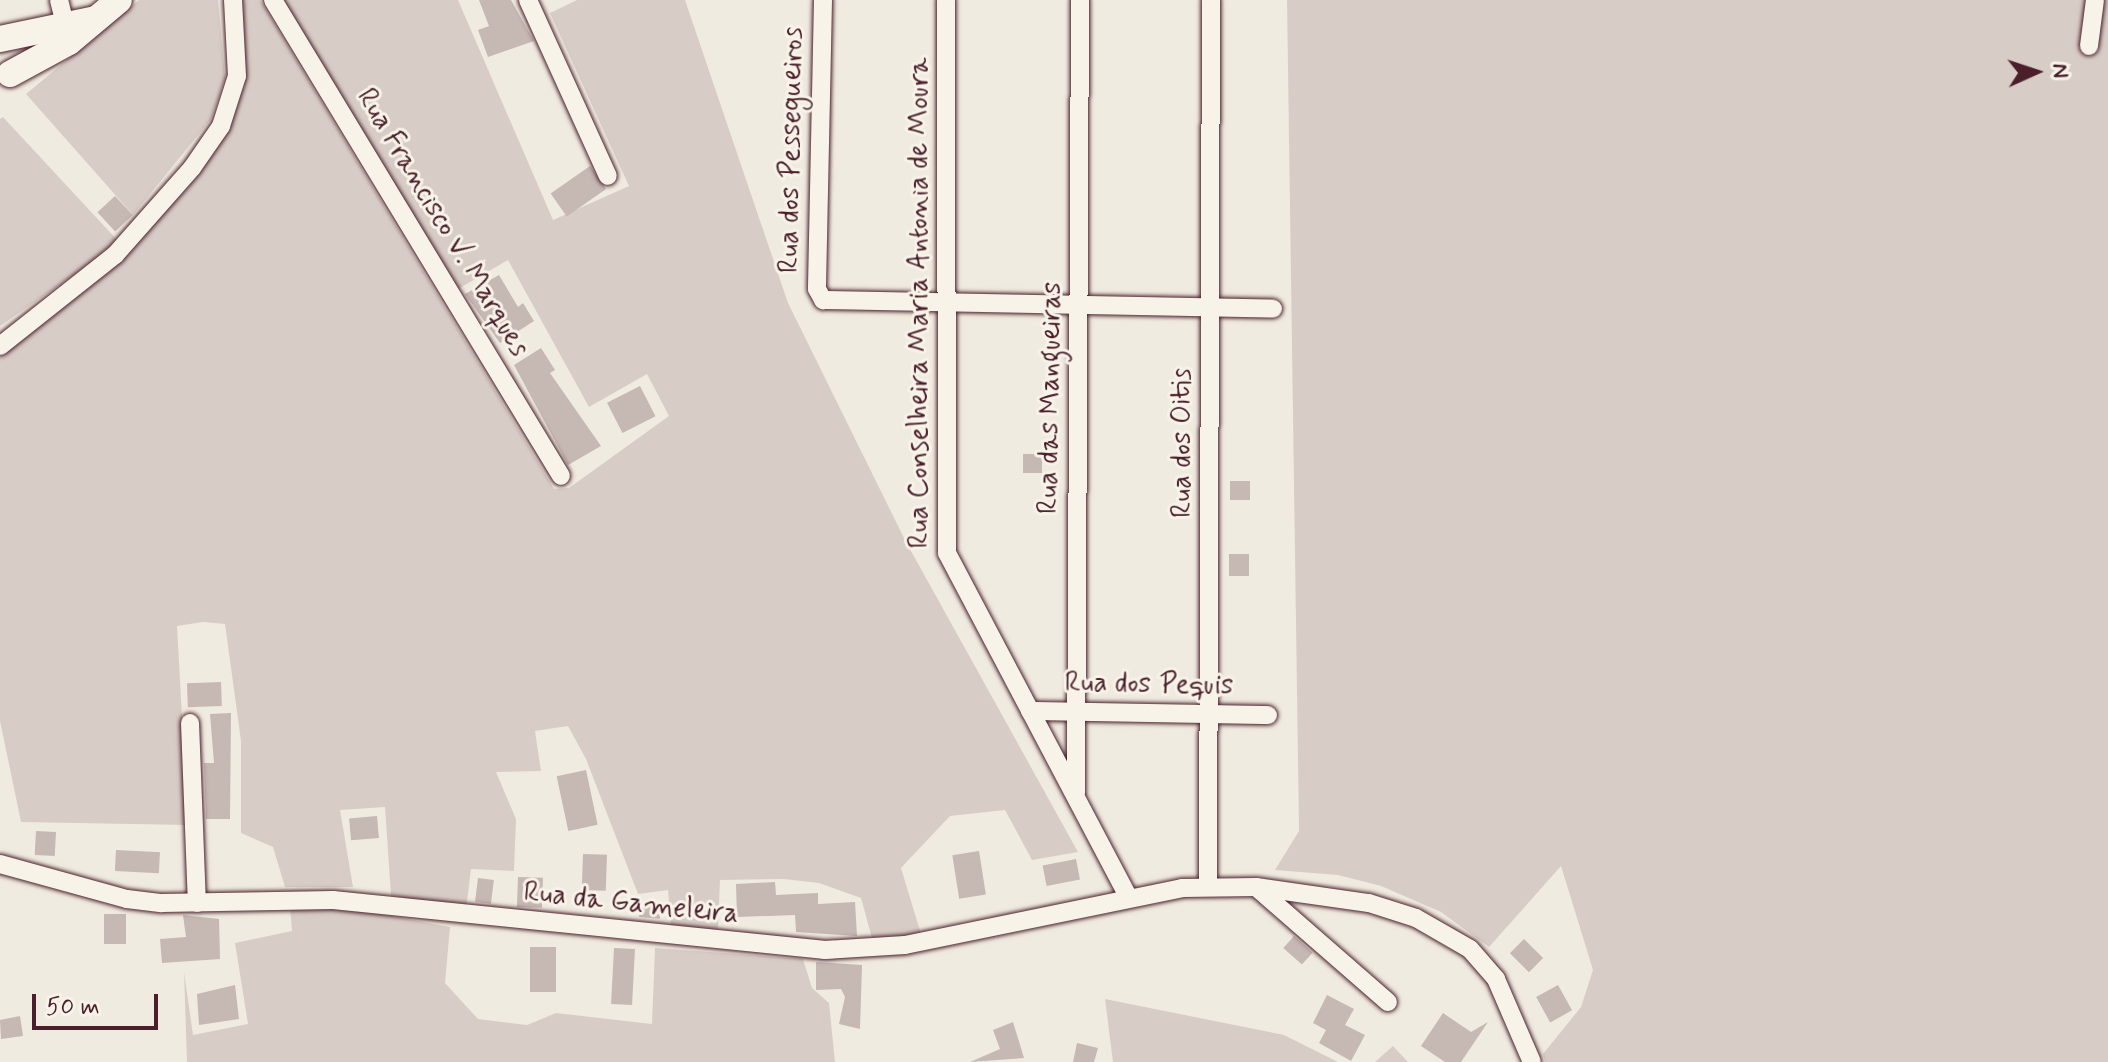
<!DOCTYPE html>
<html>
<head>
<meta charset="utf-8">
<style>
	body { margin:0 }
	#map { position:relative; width:2108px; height:1062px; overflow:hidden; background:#f0ebe0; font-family:Mynerve,sans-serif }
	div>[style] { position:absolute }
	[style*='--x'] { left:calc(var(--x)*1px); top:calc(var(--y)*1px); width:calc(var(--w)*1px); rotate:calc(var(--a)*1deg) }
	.green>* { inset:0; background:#d8cdc6 }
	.building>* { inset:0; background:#c6b8b3; transform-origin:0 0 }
	.roads { filter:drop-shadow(0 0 2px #4a1f2b) drop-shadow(0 0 2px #4a1f2b) }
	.minor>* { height:18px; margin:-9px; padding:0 9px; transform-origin:9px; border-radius:9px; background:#f7f3e8 }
	.secondary>* { height:26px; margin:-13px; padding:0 13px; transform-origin:13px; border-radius:13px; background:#f7f3e8 }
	span { translate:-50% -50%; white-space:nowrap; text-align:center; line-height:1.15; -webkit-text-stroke:6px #f7f3e8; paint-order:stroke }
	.street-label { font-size:28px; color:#4a1f2b }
	.north { position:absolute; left:1996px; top:32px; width:80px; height:80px; -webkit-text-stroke:6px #f7f3e8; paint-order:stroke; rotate:87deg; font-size:22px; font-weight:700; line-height:32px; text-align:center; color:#4a1f2b }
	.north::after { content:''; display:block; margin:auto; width:28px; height:36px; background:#4a1f2b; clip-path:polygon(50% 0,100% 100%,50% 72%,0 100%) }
	.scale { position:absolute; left:32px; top:994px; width:126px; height:36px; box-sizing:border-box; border:4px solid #4a1f2b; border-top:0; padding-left:10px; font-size:24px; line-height:28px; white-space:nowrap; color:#4a1f2b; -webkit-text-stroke:6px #f7f3e8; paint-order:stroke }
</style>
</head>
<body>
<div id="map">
	<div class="green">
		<div style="clip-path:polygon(139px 0,218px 0,225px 78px,211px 119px,133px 215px,26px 94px)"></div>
		<div style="clip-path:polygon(238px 0,260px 0,554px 489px,569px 488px,669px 416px,647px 374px,589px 407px,508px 260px,458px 289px,279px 0,458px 0,553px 220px,629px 186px,550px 13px,577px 0,685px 0,788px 303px,906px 542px,1078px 852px,1032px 860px,1005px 810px,950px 816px,901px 868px,921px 934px,872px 938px,861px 898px,819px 883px,784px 879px,720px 880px,718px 931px,671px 928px,668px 890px,638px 894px,586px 759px,568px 726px,535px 731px,541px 771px,496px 772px,516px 819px,514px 871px,471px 869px,466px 910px,391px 895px,385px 807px,340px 810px,353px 887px,285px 887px,273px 847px,241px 833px,241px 741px,225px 624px,203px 622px,177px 626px,188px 825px,21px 822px,0 721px,0 357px,119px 262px,226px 130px,244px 86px)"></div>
		<div style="clip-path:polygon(1287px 0,2108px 0,2108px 1062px,1545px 1062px,1543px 1054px,1581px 1007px,1593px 970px,1561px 866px,1489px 947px,1441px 912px,1381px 886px,1338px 875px,1275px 870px,1299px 831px)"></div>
		<div style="clip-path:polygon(3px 117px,120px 243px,0 326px,0 119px)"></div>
		<div style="clip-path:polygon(290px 906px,359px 910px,450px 927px,445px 983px,478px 1019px,527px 1025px,556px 1013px,652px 1024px,655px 948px,803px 959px,812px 988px,829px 1003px,835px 1062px,187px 1062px,184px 972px,193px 1035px,248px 1024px,235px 943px,292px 931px)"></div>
		<div style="clip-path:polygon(1105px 999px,1284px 1035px,1338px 1062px,1113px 1062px)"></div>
		<div style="clip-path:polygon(1393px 1046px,1408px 1062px,1375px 1062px)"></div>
	</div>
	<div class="building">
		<div style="clip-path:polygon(479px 0,511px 0,534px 41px,488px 57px,478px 30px,489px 26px)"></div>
		<div style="left:590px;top:166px;width:28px;height:48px;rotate:55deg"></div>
		<div style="left:115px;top:196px;width:26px;height:24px;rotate:47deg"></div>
		<div style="clip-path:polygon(499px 275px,518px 307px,523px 303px,534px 321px,500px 343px,465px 294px)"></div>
		<div style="clip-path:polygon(541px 348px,555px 370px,550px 373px,601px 446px,568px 465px,514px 365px)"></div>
		<div style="left:640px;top:386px;width:34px;height:37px;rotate:63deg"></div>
		<div style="left:1023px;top:454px;width:19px;height:19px"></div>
		<div style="left:1230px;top:481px;width:20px;height:19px"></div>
		<div style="left:1229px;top:554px;width:20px;height:22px"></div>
		<div style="left:221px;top:682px;width:24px;height:34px;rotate:88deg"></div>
		<div style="clip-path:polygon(231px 713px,230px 819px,206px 819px,204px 763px,214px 763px,210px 714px)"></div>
		<div style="left:586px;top:770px;width:56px;height:30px;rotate:78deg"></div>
		<div style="left:377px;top:816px;width:22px;height:28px;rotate:85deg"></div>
		<div style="left:36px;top:831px;width:20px;height:24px;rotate:3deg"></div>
		<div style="left:116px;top:850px;width:44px;height:21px;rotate:3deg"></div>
		<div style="left:979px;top:851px;width:44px;height:27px;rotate:81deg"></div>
		<div style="left:583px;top:854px;width:24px;height:36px;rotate:2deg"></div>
		<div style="left:1076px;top:859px;width:21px;height:34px;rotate:79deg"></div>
		<div style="left:518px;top:877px;width:25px;height:30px;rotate:2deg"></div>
		<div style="left:478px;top:878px;width:16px;height:24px;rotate:7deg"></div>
		<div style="clip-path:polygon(775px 882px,776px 895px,818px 893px,818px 904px,855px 902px,857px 936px,796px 932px,795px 915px,737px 917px,736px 884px)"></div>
		<div style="left:640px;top:904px;width:21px;height:13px;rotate:5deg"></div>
		<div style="left:104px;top:914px;width:22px;height:30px"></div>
		<div style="clip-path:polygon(183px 915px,219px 919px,220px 959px,162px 963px,160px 939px,186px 937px)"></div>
		<div style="left:1294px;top:936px;width:25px;height:16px;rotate:42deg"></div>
		<div style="left:1524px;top:939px;width:27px;height:20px;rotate:45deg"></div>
		<div style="left:530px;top:947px;width:26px;height:45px"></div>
		<div style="left:614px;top:948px;width:21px;height:56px;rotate:3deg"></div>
		<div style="clip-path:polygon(816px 962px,862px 965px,860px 1029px,839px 1024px,845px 997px,841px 989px,816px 990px)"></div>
		<div style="clip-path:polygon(235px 985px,239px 1019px,199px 1025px,197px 994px)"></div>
		<div style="left:1558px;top:985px;width:29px;height:25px;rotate:61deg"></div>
		<div style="clip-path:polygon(1327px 995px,1354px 1009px,1345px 1025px,1365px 1035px,1351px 1061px,1319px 1043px,1326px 1030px,1313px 1023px)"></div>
		<div style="clip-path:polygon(1443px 1013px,1471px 1032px,1488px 1022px,1461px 1062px,1445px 1062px,1421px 1046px)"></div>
		<div style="clip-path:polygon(20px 1016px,23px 1036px,1px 1039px,0 1020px)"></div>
		<div style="clip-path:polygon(1013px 1022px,1024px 1058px,970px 1062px,1000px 1049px,993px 1030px)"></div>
		<div style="clip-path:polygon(1077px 1043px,1098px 1048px,1094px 1062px,1073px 1062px)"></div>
	</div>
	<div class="roads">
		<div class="minor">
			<div style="--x:59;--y:0;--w:37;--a:76"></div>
			<div style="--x:273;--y:0;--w:556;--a:58.82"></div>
			<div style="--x:528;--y:0;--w:193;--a:65.6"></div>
			<div style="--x:823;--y:0;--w:289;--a:91.2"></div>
			<div style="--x:817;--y:289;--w:13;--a:61"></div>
			<div style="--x:823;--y:300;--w:450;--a:1.1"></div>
			<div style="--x:946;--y:0;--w:553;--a:89.9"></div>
			<div style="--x:947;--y:553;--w:390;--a:62.2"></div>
			<div style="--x:2089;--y:46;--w:46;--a:-82.6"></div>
			<div style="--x:0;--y:346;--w:147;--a:-38.4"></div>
			<div style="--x:115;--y:255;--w:116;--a:-48.5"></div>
			<div style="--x:192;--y:168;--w:51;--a:-55.4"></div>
			<div style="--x:221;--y:126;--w:52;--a:-72.3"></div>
			<div style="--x:237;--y:76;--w:76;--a:-93"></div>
			<div style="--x:1030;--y:711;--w:238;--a:1"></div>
			<div style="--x:190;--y:723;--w:180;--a:87.8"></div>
			<div style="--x:1076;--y:793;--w:793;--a:-89.71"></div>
			<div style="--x:0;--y:864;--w:132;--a:15.4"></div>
			<div style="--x:127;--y:899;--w:35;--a:7"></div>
			<div style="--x:162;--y:903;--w:171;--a:-1"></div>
			<div style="--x:333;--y:900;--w:495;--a:5.8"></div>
			<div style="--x:825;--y:950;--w:80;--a:-3.6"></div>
			<div style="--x:905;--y:945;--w:283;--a:-11.6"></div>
			<div style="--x:1182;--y:888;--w:74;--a:-0.8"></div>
			<div style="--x:1256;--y:887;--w:175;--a:41.1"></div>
			<div style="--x:1208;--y:886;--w:886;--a:-89.81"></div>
			<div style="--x:1256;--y:887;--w:114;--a:8.1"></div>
			<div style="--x:1369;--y:903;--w:49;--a:17.7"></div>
			<div style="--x:1416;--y:918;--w:62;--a:29.9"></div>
			<div style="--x:1470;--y:949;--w:40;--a:49"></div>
			<div style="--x:1496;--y:979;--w:90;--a:66.6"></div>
		</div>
		<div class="secondary">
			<div style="--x:0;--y:39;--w:98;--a:-11.8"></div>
			<div style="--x:10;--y:74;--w:67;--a:-28.5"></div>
			<div style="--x:69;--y:42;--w:65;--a:-40"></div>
		</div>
	</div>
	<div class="street-label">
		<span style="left:792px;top:150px;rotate:-89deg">Rua dos Pessegueiros</span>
		<span style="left:442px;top:223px;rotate:59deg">Rua Francisco V. Marques</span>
		<span style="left:920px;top:303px;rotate:-90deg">Rua Conselheira Maria Antonia de Moura</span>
		<span style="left:1051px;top:398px;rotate:-89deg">Rua das Mangueiras</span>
		<span style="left:1183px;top:443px;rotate:-90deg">Rua dos Oitis</span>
		<span style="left:1149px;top:685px;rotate:1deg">Rua dos Pequis</span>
		<span style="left:631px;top:904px;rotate:6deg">Rua da Gameleira</span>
	</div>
	<div class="north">N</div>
	<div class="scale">50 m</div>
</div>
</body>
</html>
